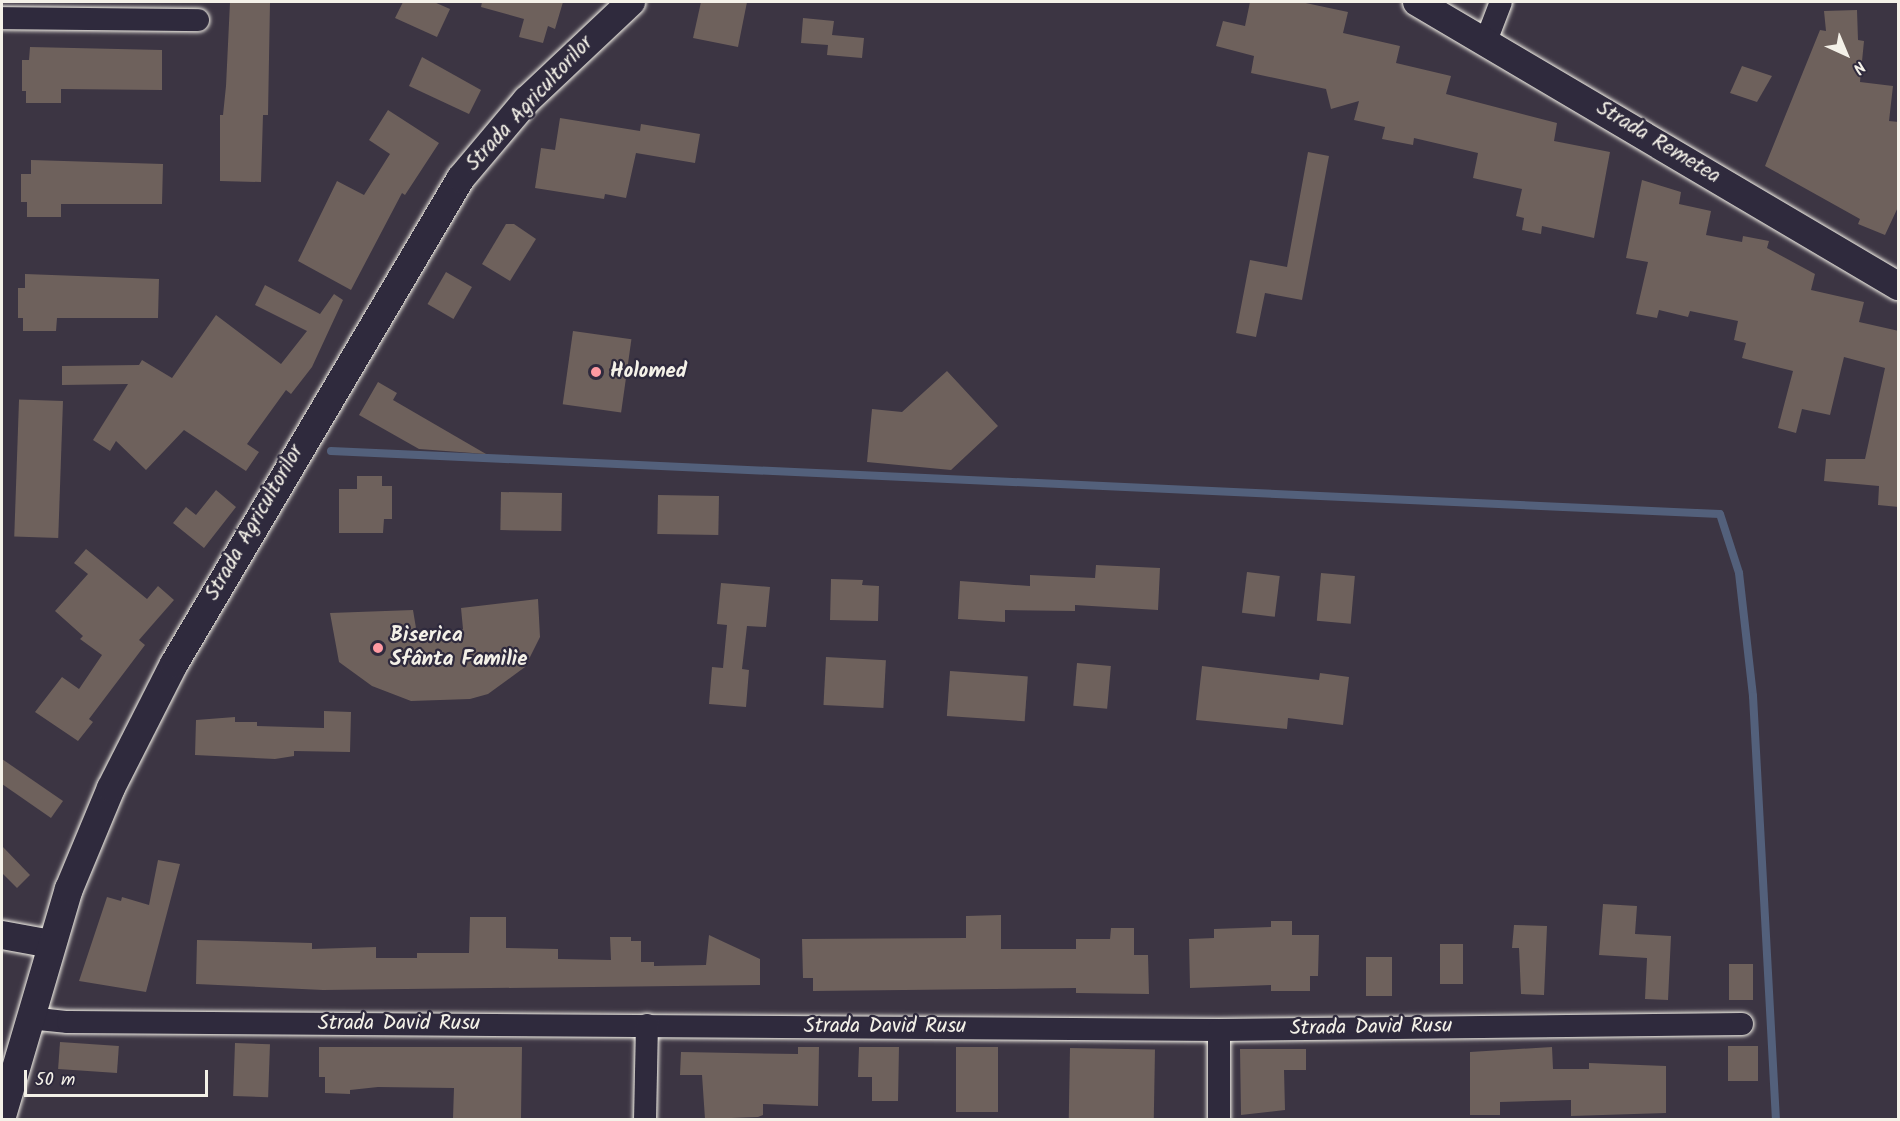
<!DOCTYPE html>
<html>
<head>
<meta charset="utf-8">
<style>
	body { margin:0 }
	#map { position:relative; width:1900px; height:1121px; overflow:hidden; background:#3c3543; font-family:Kalam,sans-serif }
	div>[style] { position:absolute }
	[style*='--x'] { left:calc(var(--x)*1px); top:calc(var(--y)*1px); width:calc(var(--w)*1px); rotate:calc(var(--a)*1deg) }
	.stream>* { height:8px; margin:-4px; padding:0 4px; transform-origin:4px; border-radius:4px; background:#53607b }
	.building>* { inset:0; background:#6e615c; transform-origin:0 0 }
	.roads { filter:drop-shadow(0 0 2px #f4f1e8) drop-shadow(0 0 2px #f4f1e8) }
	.minor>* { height:22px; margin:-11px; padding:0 11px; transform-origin:11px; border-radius:11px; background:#2f2a3d }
	.tertiary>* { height:28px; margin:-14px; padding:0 14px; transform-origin:14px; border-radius:14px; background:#2f2a3d }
	.dots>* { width:16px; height:16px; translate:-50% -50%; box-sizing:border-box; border:3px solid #2f2a3d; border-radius:50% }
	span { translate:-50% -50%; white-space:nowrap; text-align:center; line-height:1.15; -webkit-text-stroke:4.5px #2f2a3d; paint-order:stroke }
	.street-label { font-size:21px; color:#f4f1e8 }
	.poi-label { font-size:21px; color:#f4f1e8; font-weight:700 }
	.left { translate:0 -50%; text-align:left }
	.frame { position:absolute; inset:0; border:3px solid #f4f1e8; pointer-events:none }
	.north { position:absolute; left:1816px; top:24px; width:60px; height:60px; -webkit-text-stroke:4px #2f2a3d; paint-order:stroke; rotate:136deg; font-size:16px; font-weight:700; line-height:24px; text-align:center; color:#f4f1e8 }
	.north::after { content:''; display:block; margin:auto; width:21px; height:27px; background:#f4f1e8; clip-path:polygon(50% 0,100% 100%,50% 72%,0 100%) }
	.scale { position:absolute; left:24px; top:1070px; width:184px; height:27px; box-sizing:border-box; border:3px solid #f4f1e8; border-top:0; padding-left:8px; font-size:18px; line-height:21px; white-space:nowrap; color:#f4f1e8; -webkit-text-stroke:4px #2f2a3d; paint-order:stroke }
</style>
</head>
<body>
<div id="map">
	<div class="stream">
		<div style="--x:331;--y:451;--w:1390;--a:2.6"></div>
		<div style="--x:1720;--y:514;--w:62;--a:72.1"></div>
		<div style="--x:1739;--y:573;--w:124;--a:83.5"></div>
		<div style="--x:1753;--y:696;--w:425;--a:86.9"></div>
	</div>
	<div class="building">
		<div style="clip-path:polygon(230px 2px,270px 2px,268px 115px,263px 115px,261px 182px,220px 181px,220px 115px,223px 115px,226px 86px)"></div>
		<div style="clip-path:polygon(403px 2px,434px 2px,450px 9px,437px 37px,395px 18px)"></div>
		<div style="clip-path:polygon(482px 2px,563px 2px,555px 29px,548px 26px,543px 43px,519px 37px,524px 19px,481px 7px)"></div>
		<div style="clip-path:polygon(701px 2px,747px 2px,738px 47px,693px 38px)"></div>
		<div style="clip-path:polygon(1250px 2px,1301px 2px,1348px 12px,1343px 33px,1400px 46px,1396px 63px,1451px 76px,1446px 94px,1557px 123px,1554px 141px,1610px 152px,1594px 238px,1542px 226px,1541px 234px,1522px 230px,1524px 218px,1516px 216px,1522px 189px,1473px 178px,1478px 153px,1414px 138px,1413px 145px,1382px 139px,1385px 127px,1354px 120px,1359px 101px,1331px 109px,1326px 89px,1251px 73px,1254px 56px,1216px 46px,1223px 21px,1245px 26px)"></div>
		<div style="clip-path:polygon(1857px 10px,1858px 40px,1864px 41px,1860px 82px,1893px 86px,1889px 121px,1899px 122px,1899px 205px,1885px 235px,1858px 224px,1860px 219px,1765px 166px,1820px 30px,1826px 31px,1824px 11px)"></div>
		<div style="clip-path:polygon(803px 18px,834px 21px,832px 35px,864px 38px,862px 58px,827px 55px,828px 45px,801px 43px)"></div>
		<div style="clip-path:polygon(30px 47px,162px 50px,162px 90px,61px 89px,61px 103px,26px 103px,26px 91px,22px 91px,22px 60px,29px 60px)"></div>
		<div style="clip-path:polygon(422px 57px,481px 90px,469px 114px,409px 86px)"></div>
		<div style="clip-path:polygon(1742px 66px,1772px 76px,1757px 102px,1730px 93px)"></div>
		<div style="clip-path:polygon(388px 110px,439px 143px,405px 195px,402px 193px,351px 290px,298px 261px,337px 181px,364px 195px,390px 154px,369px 140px)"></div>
		<div style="clip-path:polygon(560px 118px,640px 131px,641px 124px,700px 134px,695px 163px,636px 153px,626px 198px,605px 194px,604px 199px,535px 188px,541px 148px,555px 150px)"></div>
		<div style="clip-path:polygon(1308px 152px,1329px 156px,1302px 300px,1265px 293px,1256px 337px,1236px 333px,1250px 260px,1287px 267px)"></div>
		<div style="clip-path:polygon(31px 160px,163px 164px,162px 204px,61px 204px,61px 217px,27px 217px,27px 202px,21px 202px,21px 174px,31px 174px)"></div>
		<div style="clip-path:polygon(1642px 180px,1681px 192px,1679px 204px,1711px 211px,1706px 235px,1742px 242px,1743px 236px,1769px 241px,1767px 248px,1815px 274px,1811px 290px,1864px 302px,1859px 322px,1899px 331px,1899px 507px,1878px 505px,1879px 486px,1824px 481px,1826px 459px,1865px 459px,1885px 368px,1844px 357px,1830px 415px,1802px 409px,1796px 433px,1778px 428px,1793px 371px,1742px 358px,1746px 343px,1734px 340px,1738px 321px,1690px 311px,1688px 317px,1659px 310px,1657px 318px,1636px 314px,1648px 262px,1626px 258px)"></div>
		<div style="clip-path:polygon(506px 224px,514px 224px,536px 239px,510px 281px,482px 264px)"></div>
		<div style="left:446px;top:272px;width:30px;height:37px;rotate:30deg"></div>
		<div style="clip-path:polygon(25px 274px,159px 279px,158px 318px,57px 318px,56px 331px,23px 331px,23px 318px,18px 318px,18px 288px,25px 288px)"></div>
		<div style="clip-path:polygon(265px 285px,320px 314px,334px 294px,343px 300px,312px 367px,291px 394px,286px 390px,247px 444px,259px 452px,246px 471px,184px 430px,146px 470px,116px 441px,110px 451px,93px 440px,128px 384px,62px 385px,62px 366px,139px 365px,142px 360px,172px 378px,216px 315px,281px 364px,307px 331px,255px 305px)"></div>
		<div style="left:573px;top:331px;width:59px;height:74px;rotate:8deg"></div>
		<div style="clip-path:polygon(947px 371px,998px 426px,951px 470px,867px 462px,872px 409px,902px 412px)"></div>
		<div style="clip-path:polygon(378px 382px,397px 393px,393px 400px,486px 454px,419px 449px,359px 415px)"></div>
		<div style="left:63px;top:401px;width:137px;height:44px;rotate:92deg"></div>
		<div style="clip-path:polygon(357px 476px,382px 476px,382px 486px,392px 486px,392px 519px,384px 519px,383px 533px,339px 533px,339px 489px,357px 489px)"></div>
		<div style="clip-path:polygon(216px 490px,236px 507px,204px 548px,173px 523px,186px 507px,196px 515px)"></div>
		<div style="left:501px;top:492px;width:61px;height:38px;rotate:1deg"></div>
		<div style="left:658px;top:495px;width:61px;height:39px;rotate:1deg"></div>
		<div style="clip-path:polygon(86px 549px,147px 599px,158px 586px,174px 600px,139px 640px,145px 645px,89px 719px,93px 722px,78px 741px,35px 712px,62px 677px,79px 689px,102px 655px,80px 639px,83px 636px,55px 611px,88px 574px,74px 563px)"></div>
		<div style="clip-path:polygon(1096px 565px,1160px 568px,1158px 610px,1075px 605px,1075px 611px,1005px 610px,1005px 622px,958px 619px,960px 581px,1030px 586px,1030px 575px,1095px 578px)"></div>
		<div style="left:1247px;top:572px;width:33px;height:41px;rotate:7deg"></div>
		<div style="left:1321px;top:573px;width:34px;height:48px;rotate:5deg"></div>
		<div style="clip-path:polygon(831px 579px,863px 580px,862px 585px,879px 586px,878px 621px,830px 620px)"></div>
		<div style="clip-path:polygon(721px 583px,770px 587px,766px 627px,747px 626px,742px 669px,749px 670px,746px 707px,709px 704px,712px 667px,723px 668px,727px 625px,717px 624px)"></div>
		<div style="clip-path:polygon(538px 599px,540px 637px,525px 667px,488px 694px,470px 699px,411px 701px,372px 686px,339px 662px,330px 613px,413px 610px,417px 634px,463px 629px,461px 608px)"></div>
		<div style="left:826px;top:657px;width:60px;height:48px;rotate:3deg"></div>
		<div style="left:1077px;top:663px;width:34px;height:43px;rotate:5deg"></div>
		<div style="clip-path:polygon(1202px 666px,1319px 680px,1320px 673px,1349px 677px,1343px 725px,1288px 718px,1287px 729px,1196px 720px)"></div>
		<div style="left:950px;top:671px;width:78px;height:45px;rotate:4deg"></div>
		<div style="clip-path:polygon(324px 711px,351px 712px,350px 752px,294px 751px,294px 756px,275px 759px,195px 755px,196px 720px,235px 717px,235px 722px,257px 722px,257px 726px,324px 728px)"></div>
		<div style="clip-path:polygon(2px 759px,63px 801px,51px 818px,2px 784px)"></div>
		<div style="clip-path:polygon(2px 846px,30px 875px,17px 888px,2px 873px)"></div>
		<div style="clip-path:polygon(158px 860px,180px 864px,146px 992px,79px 981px,107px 897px,121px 901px,122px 897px,149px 905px)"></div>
		<div style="clip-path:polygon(1603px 904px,1637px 906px,1635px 934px,1671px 936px,1668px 1000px,1645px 999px,1647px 958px,1599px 955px)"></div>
		<div style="clip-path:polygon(1001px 915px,1001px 949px,1076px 949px,1076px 939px,1110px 939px,1111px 928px,1134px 928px,1134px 955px,1148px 955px,1149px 994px,1076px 993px,1076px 988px,813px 991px,813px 978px,803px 978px,802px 939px,966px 938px,966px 916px)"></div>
		<div style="clip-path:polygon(470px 917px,506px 917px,506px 948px,558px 949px,558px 959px,611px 960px,610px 937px,631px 937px,631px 941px,641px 941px,641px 962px,654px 962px,654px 966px,706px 965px,709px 935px,760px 959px,760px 985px,323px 990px,196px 984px,197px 940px,312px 943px,312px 949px,376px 947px,376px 958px,417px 958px,417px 953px,469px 953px)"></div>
		<div style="clip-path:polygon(1271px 921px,1292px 921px,1292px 935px,1319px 935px,1318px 976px,1310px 976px,1310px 991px,1271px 991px,1271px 985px,1190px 988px,1189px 939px,1214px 938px,1214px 929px,1271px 927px)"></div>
		<div style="clip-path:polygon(1514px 925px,1547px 926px,1544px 995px,1521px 994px,1519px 948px,1512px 948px)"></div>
		<div style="left:1440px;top:944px;width:23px;height:40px"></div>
		<div style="left:1366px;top:957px;width:26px;height:39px"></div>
		<div style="left:1729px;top:964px;width:24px;height:36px"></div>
		<div style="left:60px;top:1042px;width:59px;height:27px;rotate:4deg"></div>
		<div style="left:235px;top:1043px;width:35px;height:53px;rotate:2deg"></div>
		<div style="left:1728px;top:1046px;width:30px;height:35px"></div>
		<div style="clip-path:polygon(319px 1047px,522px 1047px,521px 1118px,453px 1118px,454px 1088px,378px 1087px,350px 1090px,350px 1094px,325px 1093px,325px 1077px,319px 1077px)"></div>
		<div style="clip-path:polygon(798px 1047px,819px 1047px,818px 1106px,763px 1104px,763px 1115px,758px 1117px,705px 1119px,702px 1075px,680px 1075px,681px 1052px,798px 1054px)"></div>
		<div style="clip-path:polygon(859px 1047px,899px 1047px,898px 1101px,872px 1101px,872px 1077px,858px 1077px)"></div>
		<div style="left:956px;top:1047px;width:42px;height:65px"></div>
		<div style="clip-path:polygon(1552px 1047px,1553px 1069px,1589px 1069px,1589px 1063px,1666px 1066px,1666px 1113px,1571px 1116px,1571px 1100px,1500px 1102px,1500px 1115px,1470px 1115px,1470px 1052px)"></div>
		<div style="left:1070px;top:1048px;width:85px;height:71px;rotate:1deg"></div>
		<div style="clip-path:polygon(1240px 1049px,1306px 1049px,1306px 1070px,1284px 1070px,1285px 1110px,1241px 1115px)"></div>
	</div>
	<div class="roads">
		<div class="minor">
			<div style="--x:2;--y:18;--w:196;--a:0.6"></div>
			<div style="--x:1486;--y:41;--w:42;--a:-69"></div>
			<div style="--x:29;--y:1018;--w:39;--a:6"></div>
			<div style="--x:68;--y:1022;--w:1151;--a:0.4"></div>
			<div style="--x:1219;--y:1030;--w:523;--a:-0.66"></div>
			<div style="--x:1219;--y:1030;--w:90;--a:90"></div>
			<div style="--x:645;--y:1120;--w:95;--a:-88.8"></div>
		</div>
		<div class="tertiary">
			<div style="--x:1417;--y:2;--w:559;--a:30.56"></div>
			<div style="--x:2;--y:935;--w:50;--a:10.4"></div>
			<div style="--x:2;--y:1116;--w:237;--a:-73.6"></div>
			<div style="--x:69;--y:889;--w:109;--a:-67.4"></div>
			<div style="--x:111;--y:788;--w:139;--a:-63.1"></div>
			<div style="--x:174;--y:664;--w:564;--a:-59.44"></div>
			<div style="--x:461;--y:178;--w:102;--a:-49.8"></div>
			<div style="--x:527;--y:100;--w:143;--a:-43.3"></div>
		</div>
	</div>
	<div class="dots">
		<div style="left:596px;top:372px;background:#ff9aa2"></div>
		<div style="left:378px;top:648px;background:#ff9aa2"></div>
	</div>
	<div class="street-label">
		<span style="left:530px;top:104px;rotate:-47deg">Strada Agricultorilor</span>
		<span style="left:1658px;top:143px;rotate:31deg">Strada Remetea</span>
		<span style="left:255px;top:523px;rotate:-60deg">Strada Agricultorilor</span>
		<span style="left:399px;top:1024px">Strada David Rusu</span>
		<span style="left:885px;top:1027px">Strada David Rusu</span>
		<span style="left:1371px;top:1028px;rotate:-1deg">Strada David Rusu</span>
	</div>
	<div class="poi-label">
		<span class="left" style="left:610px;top:372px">Holomed</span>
		<span class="left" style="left:390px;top:648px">Biserica<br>Sfânta Familie</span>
	</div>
	<div class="frame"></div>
	<div class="north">N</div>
	<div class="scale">50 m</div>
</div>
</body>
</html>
